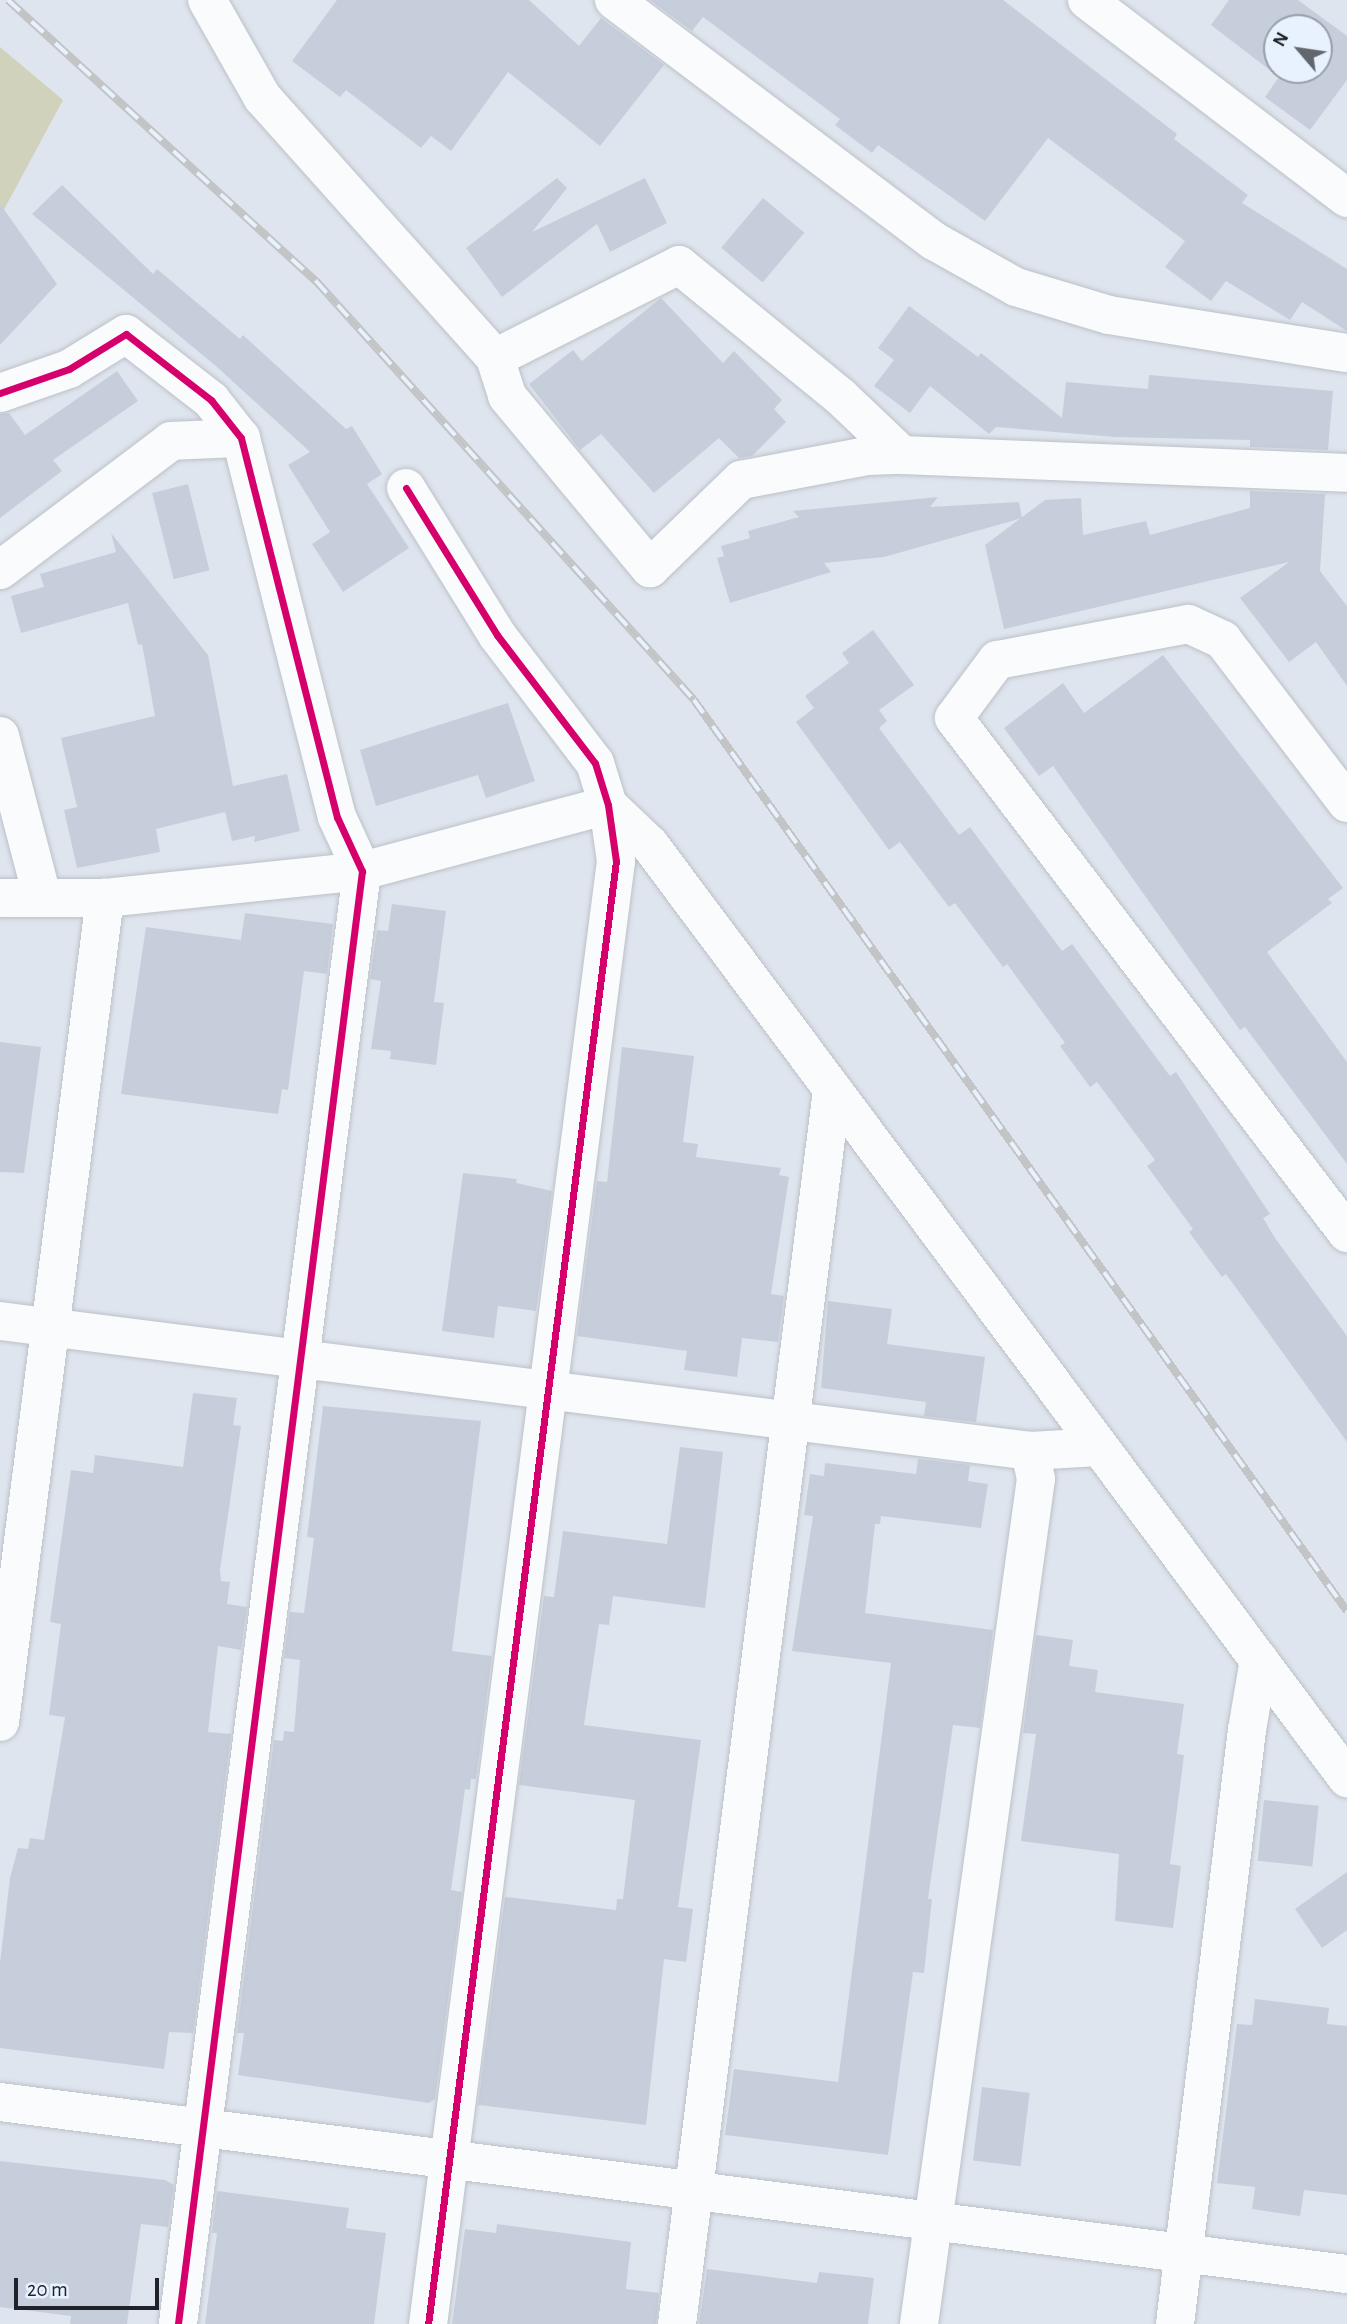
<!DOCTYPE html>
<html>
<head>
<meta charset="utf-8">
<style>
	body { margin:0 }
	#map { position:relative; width:1347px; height:2324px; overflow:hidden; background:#dfe5ee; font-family:"Alegreya Sans",sans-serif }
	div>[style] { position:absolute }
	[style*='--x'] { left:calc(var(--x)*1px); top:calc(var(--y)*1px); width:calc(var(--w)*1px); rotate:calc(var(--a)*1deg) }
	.green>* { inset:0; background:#d1d2bb }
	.building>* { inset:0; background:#c7cedb; transform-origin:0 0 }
	.roads { filter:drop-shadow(0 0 2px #bcc1c8) drop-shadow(0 0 2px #bcc1c8) }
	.street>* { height:38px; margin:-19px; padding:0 19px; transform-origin:19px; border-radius:19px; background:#fafbfc }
	.secondary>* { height:38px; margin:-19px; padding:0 19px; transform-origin:19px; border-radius:19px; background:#fafbfc }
	.rail>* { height:8px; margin-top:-4px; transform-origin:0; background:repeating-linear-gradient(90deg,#e8f1fe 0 16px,#c2c4c6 0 32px); box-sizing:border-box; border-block:2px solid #c2c4c6 }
	.cycleway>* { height:7px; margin:-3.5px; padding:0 3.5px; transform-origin:3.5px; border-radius:3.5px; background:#d6006c }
	span { translate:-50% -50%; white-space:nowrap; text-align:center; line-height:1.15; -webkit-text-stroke:7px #e8f1fe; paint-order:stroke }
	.north { position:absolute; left:1263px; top:14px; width:70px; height:70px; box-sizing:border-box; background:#e8f1fe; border:2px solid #989fa9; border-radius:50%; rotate:299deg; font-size:19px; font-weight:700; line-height:28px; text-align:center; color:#1f2329 }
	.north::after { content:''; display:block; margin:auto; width:24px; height:32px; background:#62676e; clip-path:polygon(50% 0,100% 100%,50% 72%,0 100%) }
	.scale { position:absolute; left:14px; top:2278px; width:145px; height:32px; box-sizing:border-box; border:4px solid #1f2329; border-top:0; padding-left:9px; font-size:21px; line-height:24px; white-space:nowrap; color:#1f2329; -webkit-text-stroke:5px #e8f1fe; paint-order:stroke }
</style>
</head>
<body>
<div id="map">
	<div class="green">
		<div style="clip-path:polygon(0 47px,63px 100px,0 217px)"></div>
	</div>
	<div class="building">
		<div style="clip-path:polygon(337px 0,529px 0,579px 46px,601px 18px,664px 65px,600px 146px,508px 72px,451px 151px,431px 136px,421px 148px,346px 90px,340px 97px,292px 61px)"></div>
		<div style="clip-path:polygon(650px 0,1003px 0,1177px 134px,1174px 139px,1248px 195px,1242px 203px,1347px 269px,1347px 331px,1302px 302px,1290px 320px,1226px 281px,1211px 301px,1165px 267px,1185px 241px,1048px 138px,985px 221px,878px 145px,872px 153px,835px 125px,840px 119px,703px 17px,692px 31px)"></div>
		<div style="clip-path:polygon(evenodd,1229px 0,1298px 0,1347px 36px,1347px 80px,1310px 130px,1265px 97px,1279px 77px,1211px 25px,1229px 0,1277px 28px,1319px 28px,1319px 70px,1277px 70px,1277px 28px)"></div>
		<div style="clip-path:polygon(557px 178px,567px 188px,532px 232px,645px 178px,667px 223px,610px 252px,597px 224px,502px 297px,466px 248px)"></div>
		<div style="clip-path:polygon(62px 185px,153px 274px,157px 269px,240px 339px,243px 335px,346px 429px,352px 426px,382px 474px,367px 484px,409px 548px,343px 592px,312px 544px,330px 532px,288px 465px,310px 452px,217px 367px,32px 214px)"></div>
		<div style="left:763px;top:198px;width:54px;height:65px;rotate:40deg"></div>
		<div style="clip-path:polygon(0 204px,57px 284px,0 345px)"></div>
		<div style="clip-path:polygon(661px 298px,723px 363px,734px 351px,782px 400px,774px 409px,786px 422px,752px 456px,739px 458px,719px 438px,654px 493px,601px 434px,580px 450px,529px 384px,573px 350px,582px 361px)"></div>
		<div style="clip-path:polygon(909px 306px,978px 357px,981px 353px,1062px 418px,1066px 382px,1148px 389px,1149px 375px,1333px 391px,1328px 450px,1250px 447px,1250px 440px,1115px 437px,996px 427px,989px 434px,930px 386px,910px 413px,874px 386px,894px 360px,878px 348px)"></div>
		<div style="clip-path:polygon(117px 371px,138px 401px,53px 460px,62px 471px,0 518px,0 414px,9px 413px,25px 435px)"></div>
		<div style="left:188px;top:484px;width:89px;height:37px;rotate:76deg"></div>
		<div style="clip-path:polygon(1250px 491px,1325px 494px,1320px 571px,1347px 606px,1347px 686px,1316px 642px,1289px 662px,1240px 598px,1289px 562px,1004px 629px,985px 545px,1045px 500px,1081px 498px,1083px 535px,1146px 521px,1150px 535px,1250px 508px)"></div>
		<div style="clip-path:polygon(938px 497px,930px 507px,1019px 502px,1022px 518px,884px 557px,824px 563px,831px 572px,730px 603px,717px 558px,724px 556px,721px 546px,750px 538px,748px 531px,799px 517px,793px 511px)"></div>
		<div style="clip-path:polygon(111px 533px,208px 655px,233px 786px,287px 774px,300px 831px,254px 842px,255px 836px,232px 841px,225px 812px,156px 829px,160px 852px,77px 868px,64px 810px,77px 807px,61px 738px,155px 716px,142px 644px,138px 645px,128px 603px,21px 633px,11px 596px,44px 587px,40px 574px,116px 552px)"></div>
		<div style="clip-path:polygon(873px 630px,914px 685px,879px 710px,887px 721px,879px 728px,959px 835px,970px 827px,1062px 951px,1072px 944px,1170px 1076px,1176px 1072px,1270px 1214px,1263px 1218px,1275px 1238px,1347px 1336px,1347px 1442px,1226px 1274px,1222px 1277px,1189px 1232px,1193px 1229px,1147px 1166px,1155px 1160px,1097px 1082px,1090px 1087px,1060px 1046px,1065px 1043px,1007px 964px,1003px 967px,955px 903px,949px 907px,900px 842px,889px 850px,796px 722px,814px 708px,805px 696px,849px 663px,842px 653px)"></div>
		<div style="clip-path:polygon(1163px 655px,1343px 888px,1328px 899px,1332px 903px,1267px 952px,1347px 1062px,1347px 1164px,1245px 1027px,1240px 1030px,1053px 766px,1039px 776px,1004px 728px,1063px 683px,1084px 713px)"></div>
		<div style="clip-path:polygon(508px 703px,535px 781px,486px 798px,478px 775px,376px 806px,360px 750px)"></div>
		<div style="clip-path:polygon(392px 904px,446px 911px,434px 1002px,444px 1003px,436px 1065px,390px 1059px,391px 1051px,371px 1049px,381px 981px,370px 979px,377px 930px,388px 931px)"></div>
		<div style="clip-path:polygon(245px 913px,333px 924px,327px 974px,304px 971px,288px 1090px,282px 1089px,278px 1114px,121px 1094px,146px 927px,241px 940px)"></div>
		<div style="clip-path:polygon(0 1042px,41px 1047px,24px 1173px,0 1172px)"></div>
		<div style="clip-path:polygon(622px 1047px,694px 1056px,683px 1142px,698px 1144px,696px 1157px,781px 1168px,779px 1175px,789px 1177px,771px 1294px,784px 1296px,778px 1342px,742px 1338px,737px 1377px,684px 1370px,687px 1351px,577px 1336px,597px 1181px,607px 1182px)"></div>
		<div style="clip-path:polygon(463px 1173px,517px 1179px,516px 1183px,552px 1191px,536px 1311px,498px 1306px,494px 1338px,442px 1331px)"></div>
		<div style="clip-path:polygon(828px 1301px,892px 1309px,887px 1344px,985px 1357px,976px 1422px,924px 1416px,926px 1402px,821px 1388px)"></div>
		<div style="clip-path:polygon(193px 1393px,237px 1398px,233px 1425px,241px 1426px,220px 1570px,221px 1581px,230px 1582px,227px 1604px,247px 1607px,241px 1650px,218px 1646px,208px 1732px,231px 1734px,193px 2033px,169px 2032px,164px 2069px,0 2048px,0 1963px,10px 1878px,18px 1848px,28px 1849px,30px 1838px,44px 1840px,65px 1717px,49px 1715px,61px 1624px,50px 1622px,71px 1470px,93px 1473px,95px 1455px,183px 1467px)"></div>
		<div style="clip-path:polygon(323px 1406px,481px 1421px,452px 1651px,492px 1656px,476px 1779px,471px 1779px,470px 1790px,465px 1789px,451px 1890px,462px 1892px,435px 2099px,429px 2103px,238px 2075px,244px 2033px,237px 2033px,274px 1740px,283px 1741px,284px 1731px,294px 1732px,300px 1660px,284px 1658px,290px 1612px,304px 1613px,314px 1538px,307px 1537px)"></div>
		<div style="clip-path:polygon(680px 1447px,723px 1452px,705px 1608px,613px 1596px,609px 1625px,599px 1624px,584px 1725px,701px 1740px,678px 1907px,693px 1909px,686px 1962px,664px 1959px,646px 2125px,478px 2105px,505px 1897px,616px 1910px,617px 1899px,623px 1899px,635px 1800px,519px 1785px,544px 1596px,554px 1597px,563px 1531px,667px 1544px)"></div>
		<div style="clip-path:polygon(918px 1459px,970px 1465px,968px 1481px,988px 1484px,981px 1528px,881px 1516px,880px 1524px,875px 1524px,865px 1613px,993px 1630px,980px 1728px,953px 1725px,928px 1899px,932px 1899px,924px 1973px,913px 1972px,888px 2155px,725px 2135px,734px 2069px,838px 2082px,891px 1663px,792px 1651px,813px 1516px,804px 1515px,810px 1474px,824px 1476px,825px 1463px,916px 1474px)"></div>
		<div style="clip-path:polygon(1036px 1635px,1073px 1640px,1069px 1666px,1098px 1670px,1095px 1692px,1184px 1704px,1177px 1754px,1184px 1755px,1170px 1864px,1181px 1866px,1173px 1928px,1115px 1921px,1119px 1854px,1021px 1841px,1036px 1734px,1023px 1733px)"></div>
		<div style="left:1264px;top:1800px;width:55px;height:61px;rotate:6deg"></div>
		<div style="clip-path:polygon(1347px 1872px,1347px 1930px,1322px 1948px,1295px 1909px)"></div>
		<div style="clip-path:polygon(1255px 1999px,1329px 2008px,1327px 2024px,1347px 2026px,1347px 2195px,1304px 2190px,1300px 2216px,1252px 2209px,1255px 2187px,1217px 2183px,1237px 2024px,1252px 2025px)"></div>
		<div style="left:982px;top:2087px;width:48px;height:74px;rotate:7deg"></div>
		<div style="clip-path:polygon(0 2161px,165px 2180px,174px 2185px,168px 2227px,141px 2224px,127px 2324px,70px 2324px,71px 2316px,0 2307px)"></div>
		<div style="clip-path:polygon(217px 2191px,349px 2208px,346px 2228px,386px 2233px,374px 2324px,205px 2324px,217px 2233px,212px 2233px)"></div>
		<div style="clip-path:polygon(497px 2224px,631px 2242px,626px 2289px,659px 2293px,656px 2324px,452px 2324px,465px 2229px,496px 2233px)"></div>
		<div style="clip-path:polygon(707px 2269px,817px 2283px,819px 2272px,874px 2278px,868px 2324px,699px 2324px)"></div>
	</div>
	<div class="roads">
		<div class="street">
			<div style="--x:207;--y:0;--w:112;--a:60.4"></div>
			<div style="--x:262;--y:97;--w:350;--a:48.2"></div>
			<div style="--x:495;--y:358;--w:206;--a:-26.8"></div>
			<div style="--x:679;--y:265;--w:209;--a:39.2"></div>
			<div style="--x:841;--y:397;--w:84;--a:43.6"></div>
			<div style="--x:902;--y:455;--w:445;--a:2.3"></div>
			<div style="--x:614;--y:0;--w:401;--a:37"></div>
			<div style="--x:934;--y:241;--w:94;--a:29.3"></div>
			<div style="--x:1016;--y:287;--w:97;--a:16.8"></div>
			<div style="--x:1109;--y:315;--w:241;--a:9.1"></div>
			<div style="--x:1087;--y:0;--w:327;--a:37.3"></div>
			<div style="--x:495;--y:358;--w:40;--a:72"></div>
			<div style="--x:507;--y:396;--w:224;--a:50.3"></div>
			<div style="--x:650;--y:568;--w:127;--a:-44"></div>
			<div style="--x:741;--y:480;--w:128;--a:-10.8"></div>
			<div style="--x:867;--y:456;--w:35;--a:-2"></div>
			<div style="--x:0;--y:393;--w:73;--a:-19.2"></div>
			<div style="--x:69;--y:369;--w:67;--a:-31.6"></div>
			<div style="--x:126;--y:334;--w:108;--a:37.8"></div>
			<div style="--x:211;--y:400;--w:48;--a:51.7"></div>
			<div style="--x:241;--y:438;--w:391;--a:75.8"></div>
			<div style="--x:337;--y:817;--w:60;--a:65.2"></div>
			<div style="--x:362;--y:871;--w:1465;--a:97.22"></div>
			<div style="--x:406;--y:488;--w:173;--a:58.2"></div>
			<div style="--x:497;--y:635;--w:161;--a:52.6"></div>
			<div style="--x:595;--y:763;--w:44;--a:72.8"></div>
			<div style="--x:608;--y:805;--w:57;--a:81.9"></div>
			<div style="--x:616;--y:861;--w:1475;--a:97.32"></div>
			<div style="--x:0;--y:570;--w:214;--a:-37"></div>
			<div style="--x:171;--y:441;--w:70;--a:-2.5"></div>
			<div style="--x:0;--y:736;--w:165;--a:75.3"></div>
			<div style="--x:1347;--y:803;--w:205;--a:-127.3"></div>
			<div style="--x:1223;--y:640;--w:38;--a:-155"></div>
			<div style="--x:1188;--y:624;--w:194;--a:169.3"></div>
			<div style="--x:997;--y:660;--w:72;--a:126.6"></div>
			<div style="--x:954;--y:718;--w:648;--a:52.65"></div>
			<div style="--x:0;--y:898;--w:105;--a:0"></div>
			<div style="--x:105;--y:898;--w:258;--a:-6"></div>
			<div style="--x:362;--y:871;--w:255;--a:-15"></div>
			<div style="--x:608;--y:805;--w:58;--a:43.6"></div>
			<div style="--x:650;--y:845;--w:1165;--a:53.24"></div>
			<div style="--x:0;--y:1321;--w:1038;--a:7.19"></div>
			<div style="--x:1030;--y:1451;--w:69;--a:-3.3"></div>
			<div style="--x:0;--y:1722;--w:831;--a:-82.74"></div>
			<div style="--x:677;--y:2324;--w:1244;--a:-82.84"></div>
			<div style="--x:919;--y:2324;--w:853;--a:-82.12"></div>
			<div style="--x:1036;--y:1479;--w:29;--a:-102"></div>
			<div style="--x:1175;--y:2324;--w:598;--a:-83.09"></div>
			<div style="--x:1247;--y:1730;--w:71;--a:-80.3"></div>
		</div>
		<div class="secondary">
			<div style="--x:0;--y:2102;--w:1358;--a:7.28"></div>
		</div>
	</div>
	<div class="rail">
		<div style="--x:8;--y:0;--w:417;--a:42.4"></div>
		<div style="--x:316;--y:281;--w:564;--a:47.94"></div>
		<div style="--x:694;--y:700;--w:1121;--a:54.37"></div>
	</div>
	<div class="cycleway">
		<div style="--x:0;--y:393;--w:73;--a:-19.2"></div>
		<div style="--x:69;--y:369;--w:67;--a:-31.6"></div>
		<div style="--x:126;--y:334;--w:108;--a:37.8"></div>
		<div style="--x:211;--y:400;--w:48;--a:51.7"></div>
		<div style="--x:241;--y:438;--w:391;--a:75.8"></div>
		<div style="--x:337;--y:817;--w:60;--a:65.2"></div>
		<div style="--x:362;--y:871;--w:1465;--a:97.22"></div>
		<div style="--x:406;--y:488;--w:173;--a:58.2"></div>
		<div style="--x:497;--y:635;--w:161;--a:52.6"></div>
		<div style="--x:595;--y:763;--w:44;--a:72.8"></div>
		<div style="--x:608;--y:805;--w:57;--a:81.9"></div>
		<div style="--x:616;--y:861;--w:1475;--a:97.32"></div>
	</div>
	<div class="north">N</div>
	<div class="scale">20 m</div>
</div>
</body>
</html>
